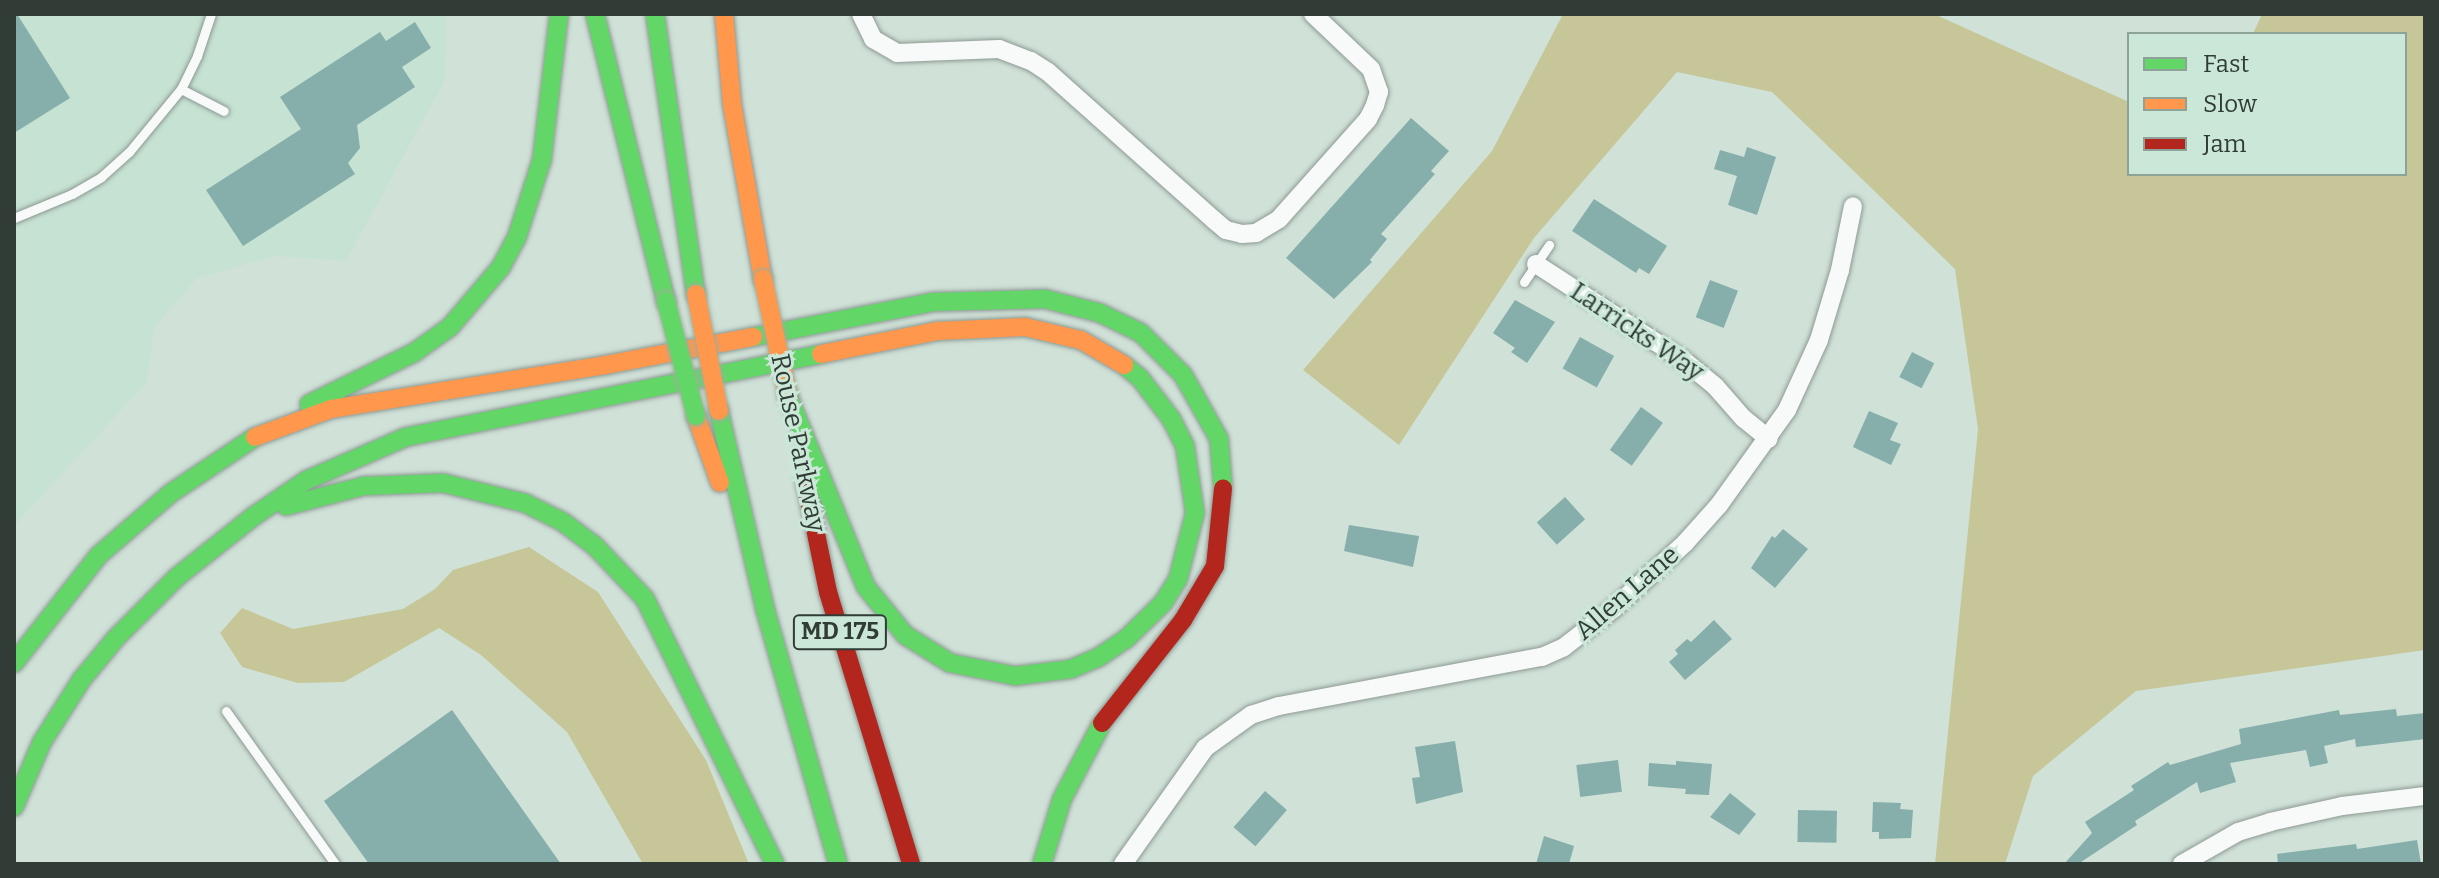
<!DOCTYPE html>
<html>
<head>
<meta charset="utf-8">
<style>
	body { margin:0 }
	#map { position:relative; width:2439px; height:878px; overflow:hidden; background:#d0e1d8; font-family:Bitter,serif }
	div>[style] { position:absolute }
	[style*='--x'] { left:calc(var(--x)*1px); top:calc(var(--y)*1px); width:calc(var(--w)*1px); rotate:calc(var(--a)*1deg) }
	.built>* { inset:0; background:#c6e2d3 }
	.green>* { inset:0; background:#c6c698 }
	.building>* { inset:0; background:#86afab; transform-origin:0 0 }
	.roads { filter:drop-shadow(0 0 2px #8d9a93) drop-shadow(0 0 2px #8d9a93) }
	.lane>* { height:9px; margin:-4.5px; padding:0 4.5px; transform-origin:4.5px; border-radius:4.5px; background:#f8faf9 }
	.street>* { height:18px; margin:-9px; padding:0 9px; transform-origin:9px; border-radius:9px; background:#f8faf9 }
	.fast>* { height:18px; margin:-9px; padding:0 9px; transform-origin:9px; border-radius:9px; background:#63d668 }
	.slow>* { height:18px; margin:-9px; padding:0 9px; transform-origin:9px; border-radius:9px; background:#ff974d }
	.jam>* { height:18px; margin:-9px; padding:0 9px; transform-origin:9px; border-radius:9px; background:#b3261e }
	.bridges { filter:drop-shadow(0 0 2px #9ead9b) drop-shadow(0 0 2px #9ead9b) }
	.fast-bridge>* { height:18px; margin:-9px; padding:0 9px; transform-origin:9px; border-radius:9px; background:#63d668 }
	.slow-bridge>* { height:18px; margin:-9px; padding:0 9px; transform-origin:9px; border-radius:9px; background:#ff974d }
	span { translate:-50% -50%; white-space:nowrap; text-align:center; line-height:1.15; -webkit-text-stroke:6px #cae7d8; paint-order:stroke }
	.shield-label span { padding:2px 6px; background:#cae7d8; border:2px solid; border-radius:6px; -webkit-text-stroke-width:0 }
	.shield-label { font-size:24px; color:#313c36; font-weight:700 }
	.street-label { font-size:26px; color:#313c36 }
	.frame { position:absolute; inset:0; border:16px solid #313c36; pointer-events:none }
	.legend { position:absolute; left:2127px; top:32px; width:280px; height:144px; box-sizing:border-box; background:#cae7d8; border:2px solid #8da397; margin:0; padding:10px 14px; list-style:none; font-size:24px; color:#313c36 }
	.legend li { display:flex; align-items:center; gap:16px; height:40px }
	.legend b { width:40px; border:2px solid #8da397 }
</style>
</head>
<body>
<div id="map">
	<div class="built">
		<div style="clip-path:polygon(14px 14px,446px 14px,445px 80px,346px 261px,275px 256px,196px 279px,154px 328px,147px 382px,14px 526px)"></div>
	</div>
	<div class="green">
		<div style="clip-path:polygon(1563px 14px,1934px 14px,2129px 102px,2129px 174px,2405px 174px,2405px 34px,2253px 34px,2262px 14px,2425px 14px,2425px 650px,2136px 691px,2033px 776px,2005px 864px,1935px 864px,1978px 429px,1955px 269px,1772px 92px,1677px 72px,1534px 238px,1399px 445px,1303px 370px,1492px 151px)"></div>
		<div style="clip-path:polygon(529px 547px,598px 592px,706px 760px,749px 864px,643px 864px,567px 732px,481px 655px,439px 628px,344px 682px,298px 683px,242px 667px,220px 633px,242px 608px,293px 629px,403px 609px,435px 589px,453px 570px)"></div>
	</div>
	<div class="building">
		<div style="clip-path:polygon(14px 14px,17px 14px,70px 98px,14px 133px)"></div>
		<div style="clip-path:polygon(415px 22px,431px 48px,402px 67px,415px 87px,357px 125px,360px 148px,348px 163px,355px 174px,243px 246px,206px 190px,301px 129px,280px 97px,380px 32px,386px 41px)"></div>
		<div style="clip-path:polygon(1411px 118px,1449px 151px,1431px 171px,1435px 174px,1381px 234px,1387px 239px,1370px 260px,1372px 262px,1334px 299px,1286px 258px)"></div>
		<div style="clip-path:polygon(1747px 147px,1776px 157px,1757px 215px,1728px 205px,1737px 176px,1714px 169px,1720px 150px,1744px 157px)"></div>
		<div style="clip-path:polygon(1594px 199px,1667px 246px,1649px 274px,1639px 268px,1636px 273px,1572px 231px)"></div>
		<div style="left:1710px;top:280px;width:30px;height:40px;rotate:21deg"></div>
		<div style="clip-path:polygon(1515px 300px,1555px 322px,1527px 363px,1511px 352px,1515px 348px,1493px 333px)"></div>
		<div style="left:1580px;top:337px;width:39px;height:36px;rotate:29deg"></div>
		<div style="left:1912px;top:352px;width:25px;height:28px;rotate:27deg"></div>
		<div style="left:1641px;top:407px;width:27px;height:53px;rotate:36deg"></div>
		<div style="clip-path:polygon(1869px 411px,1898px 423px,1890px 440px,1901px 444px,1891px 465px,1853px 447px)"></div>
		<div style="left:1565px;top:497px;width:30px;height:38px;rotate:48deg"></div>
		<div style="clip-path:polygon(1349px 525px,1419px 536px,1413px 567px,1344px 551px)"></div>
		<div style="clip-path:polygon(1783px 529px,1808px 549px,1775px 588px,1751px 568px,1772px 536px,1775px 538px)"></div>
		<div style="clip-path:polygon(1714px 620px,1732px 639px,1685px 680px,1669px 662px,1678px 654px,1675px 650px,1687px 639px,1691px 642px)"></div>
		<div style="clip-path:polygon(2396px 709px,2397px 716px,2425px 713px,2425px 739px,2356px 747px,2355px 739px,2324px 746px,2328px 763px,2310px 767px,2306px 750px,2230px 763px,2236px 782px,2200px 793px,2197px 782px,2135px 821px,2137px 825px,2078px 864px,2064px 864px,2092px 833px,2085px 822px,2134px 790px,2131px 786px,2168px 762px,2170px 765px,2241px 744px,2239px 729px,2339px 710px,2340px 715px)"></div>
		<div style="clip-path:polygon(452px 710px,561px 864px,369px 864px,324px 801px)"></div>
		<div style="clip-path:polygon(1455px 741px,1463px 792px,1416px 804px,1412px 778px,1420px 777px,1415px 747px)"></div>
		<div style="left:1618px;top:760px;width:32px;height:42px;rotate:83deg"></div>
		<div style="clip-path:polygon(1676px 761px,1712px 764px,1709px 795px,1685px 794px,1686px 789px,1648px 786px,1649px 763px,1676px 765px)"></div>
		<div style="left:1265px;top:791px;width:29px;height:48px;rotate:41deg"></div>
		<div style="clip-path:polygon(1730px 793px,1756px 814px,1739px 835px,1710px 817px)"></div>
		<div style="clip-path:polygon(1873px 802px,1901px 803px,1900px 809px,1913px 810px,1911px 838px,1879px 839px,1879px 832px,1872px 832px)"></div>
		<div style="left:1798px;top:810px;width:39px;height:32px;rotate:1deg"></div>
		<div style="clip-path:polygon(1544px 836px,1574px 846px,1569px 864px,1536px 864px)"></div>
		<div style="clip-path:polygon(2417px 840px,2421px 864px,2278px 864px,2277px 854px,2356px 844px,2357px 849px)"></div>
	</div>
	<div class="roads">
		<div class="lane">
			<div style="--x:181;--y:89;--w:48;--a:27.1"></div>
			<div style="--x:14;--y:218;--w:63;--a:-22.5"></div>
			<div style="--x:72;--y:194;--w:34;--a:-30"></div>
			<div style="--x:101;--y:177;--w:38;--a:-42"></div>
			<div style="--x:129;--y:152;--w:82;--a:-50.5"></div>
			<div style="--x:181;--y:89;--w:37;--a:-64"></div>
			<div style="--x:197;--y:56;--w:44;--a:-71.6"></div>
			<div style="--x:1524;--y:282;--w:45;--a:-56"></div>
			<div style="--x:226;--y:711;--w:188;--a:54.5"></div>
		</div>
		<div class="street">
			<div style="--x:861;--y:14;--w:28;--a:64"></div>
			<div style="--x:873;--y:39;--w:28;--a:30"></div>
			<div style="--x:897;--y:53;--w:102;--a:-2.2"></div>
			<div style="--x:999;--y:49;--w:34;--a:21"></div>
			<div style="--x:1031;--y:61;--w:20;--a:33"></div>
			<div style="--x:1048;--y:72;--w:222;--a:41.7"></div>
			<div style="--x:1214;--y:220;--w:16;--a:40"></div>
			<div style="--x:1226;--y:230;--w:16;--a:14"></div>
			<div style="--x:1242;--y:234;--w:14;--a:-4"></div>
			<div style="--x:1256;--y:233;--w:27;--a:-31"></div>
			<div style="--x:1279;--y:219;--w:134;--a:-48.3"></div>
			<div style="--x:1368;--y:119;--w:16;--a:-63"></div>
			<div style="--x:1375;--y:105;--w:14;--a:-73"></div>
			<div style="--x:1379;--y:92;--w:24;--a:-109"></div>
			<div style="--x:1371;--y:69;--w:80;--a:-136.5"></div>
			<div style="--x:1536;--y:264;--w:174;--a:33.1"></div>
			<div style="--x:1682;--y:359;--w:43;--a:39.3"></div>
			<div style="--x:1715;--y:386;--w:43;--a:48.8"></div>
			<div style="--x:1743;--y:418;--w:33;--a:39"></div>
			<div style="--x:1123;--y:864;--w:142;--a:-54.7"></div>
			<div style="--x:1205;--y:748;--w:57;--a:-35.7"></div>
			<div style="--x:1251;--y:715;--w:29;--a:-18"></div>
			<div style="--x:1279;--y:706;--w:268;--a:-10.6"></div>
			<div style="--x:1542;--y:657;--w:24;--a:-24"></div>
			<div style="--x:1564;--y:647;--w:62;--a:-37.8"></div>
			<div style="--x:1613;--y:609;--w:98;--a:-42.5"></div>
			<div style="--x:1685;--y:543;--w:51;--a:-48.2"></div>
			<div style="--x:1719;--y:505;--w:117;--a:-54.4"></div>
			<div style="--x:1787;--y:410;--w:77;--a:-65.4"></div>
			<div style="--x:1819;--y:340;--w:73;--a:-73.3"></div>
			<div style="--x:1840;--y:270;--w:65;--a:-78.5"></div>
			<div style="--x:2182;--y:864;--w:64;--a:-29.7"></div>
			<div style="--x:2238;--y:832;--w:34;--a:-17"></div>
			<div style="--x:2270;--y:822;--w:74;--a:-12.5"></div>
			<div style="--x:2342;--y:806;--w:84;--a:-6.9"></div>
		</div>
		<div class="fast">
			<div style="--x:595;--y:14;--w:296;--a:76.1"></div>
			<div style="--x:655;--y:14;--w:283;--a:81.7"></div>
			<div style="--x:753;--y:337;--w:183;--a:-11"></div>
			<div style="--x:933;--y:302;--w:112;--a:-1.5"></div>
			<div style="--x:1045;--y:299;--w:57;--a:14.3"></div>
			<div style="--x:1100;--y:313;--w:46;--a:26"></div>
			<div style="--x:1141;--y:333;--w:59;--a:45"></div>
			<div style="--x:1183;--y:375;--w:73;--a:60.6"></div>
			<div style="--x:1219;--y:439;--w:49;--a:85.3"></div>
			<div style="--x:788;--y:396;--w:206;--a:67.8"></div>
			<div style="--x:866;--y:587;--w:62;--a:50.9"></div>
			<div style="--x:905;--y:635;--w:53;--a:31.9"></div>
			<div style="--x:950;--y:663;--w:66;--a:11.3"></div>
			<div style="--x:1015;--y:676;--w:56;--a:-7.1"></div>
			<div style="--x:1071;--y:669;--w:30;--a:-23"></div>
			<div style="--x:1099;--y:657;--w:32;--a:-34"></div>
			<div style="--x:1126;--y:639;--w:52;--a:-44.2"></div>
			<div style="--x:1163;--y:603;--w:28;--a:-58"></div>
			<div style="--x:1178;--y:579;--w:68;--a:-75.6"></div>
			<div style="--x:1195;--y:513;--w:68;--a:-98.5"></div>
			<div style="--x:1185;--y:446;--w:29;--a:-117"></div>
			<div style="--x:1172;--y:420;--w:53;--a:-127.3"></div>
			<div style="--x:1140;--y:378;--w:21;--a:-141"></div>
			<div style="--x:309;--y:404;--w:118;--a:-26.1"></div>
			<div style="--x:415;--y:352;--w:43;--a:-35.5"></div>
			<div style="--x:450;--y:327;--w:79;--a:-49.6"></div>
			<div style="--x:501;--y:267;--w:34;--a:-62"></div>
			<div style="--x:517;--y:237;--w:82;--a:-72.2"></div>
			<div style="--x:542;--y:159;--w:146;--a:-83.3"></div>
			<div style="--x:719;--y:411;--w:203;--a:76.9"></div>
			<div style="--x:765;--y:609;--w:265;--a:74"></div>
			<div style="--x:286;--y:506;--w:81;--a:-14.4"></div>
			<div style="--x:364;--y:486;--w:79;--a:-2.2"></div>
			<div style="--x:443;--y:483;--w:84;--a:13.7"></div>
			<div style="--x:525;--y:503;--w:42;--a:26.6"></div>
			<div style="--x:563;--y:522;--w:39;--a:37"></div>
			<div style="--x:594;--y:545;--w:74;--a:46.6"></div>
			<div style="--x:645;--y:599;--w:295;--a:63.9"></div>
			<div style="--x:254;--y:516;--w:64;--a:-34.2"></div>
			<div style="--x:307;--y:480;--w:108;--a:-23.5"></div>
			<div style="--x:406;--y:437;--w:423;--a:-11.3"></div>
			<div style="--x:14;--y:663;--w:137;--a:-51.8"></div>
			<div style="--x:99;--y:555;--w:95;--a:-40.7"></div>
			<div style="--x:171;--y:493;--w:101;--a:-33.7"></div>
			<div style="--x:14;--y:807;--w:71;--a:-66.7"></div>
			<div style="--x:42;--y:742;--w:75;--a:-57.6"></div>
			<div style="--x:82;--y:679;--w:53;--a:-50.3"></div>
			<div style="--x:116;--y:638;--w:86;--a:-45"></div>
			<div style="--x:177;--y:577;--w:98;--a:-38.4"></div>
			<div style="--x:1042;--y:864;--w:68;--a:-72.9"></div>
			<div style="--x:1062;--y:799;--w:86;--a:-62.2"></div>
		</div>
		<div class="slow">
			<div style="--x:724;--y:14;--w:90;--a:84.9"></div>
			<div style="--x:732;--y:104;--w:178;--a:80"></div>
			<div style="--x:821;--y:354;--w:118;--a:-11.2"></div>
			<div style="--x:937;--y:331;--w:88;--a:-2.6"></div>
			<div style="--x:1025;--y:327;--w:57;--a:13.1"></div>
			<div style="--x:1081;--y:340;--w:50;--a:30.2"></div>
			<div style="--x:696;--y:416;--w:71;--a:70.3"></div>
			<div style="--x:255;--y:437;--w:81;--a:-20.2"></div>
			<div style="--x:331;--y:409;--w:278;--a:-9.1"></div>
			<div style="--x:606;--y:365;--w:150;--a:-10.8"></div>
		</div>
		<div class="jam">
			<div style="--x:805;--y:480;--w:114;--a:78.4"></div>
			<div style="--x:828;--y:592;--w:284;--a:73"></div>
			<div style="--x:1102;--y:723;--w:131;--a:-51.8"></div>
			<div style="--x:1183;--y:620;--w:63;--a:-59.3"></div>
			<div style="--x:1215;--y:566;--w:78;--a:-84.1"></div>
		</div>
	</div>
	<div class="bridges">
		<div class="fast-bridge">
			<div style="--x:666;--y:301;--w:119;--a:75.4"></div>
		</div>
		<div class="slow-bridge">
			<div style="--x:763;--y:279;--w:120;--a:77.9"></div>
			<div style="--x:696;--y:294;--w:119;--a:78.9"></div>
		</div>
	</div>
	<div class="shield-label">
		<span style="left:840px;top:632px">MD 175</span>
	</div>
	<div class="street-label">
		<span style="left:1637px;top:332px;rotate:34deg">Larricks Way</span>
		<span style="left:798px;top:443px;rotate:78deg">Rouse Parkway</span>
		<span style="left:1627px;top:593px;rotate:-41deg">Allen Lane</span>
	</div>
	<div class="frame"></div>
	<ul class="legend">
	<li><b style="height:10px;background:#63d668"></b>Fast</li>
	<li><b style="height:10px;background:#ff974d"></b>Slow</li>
	<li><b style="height:10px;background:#b3261e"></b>Jam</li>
	</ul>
</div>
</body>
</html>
